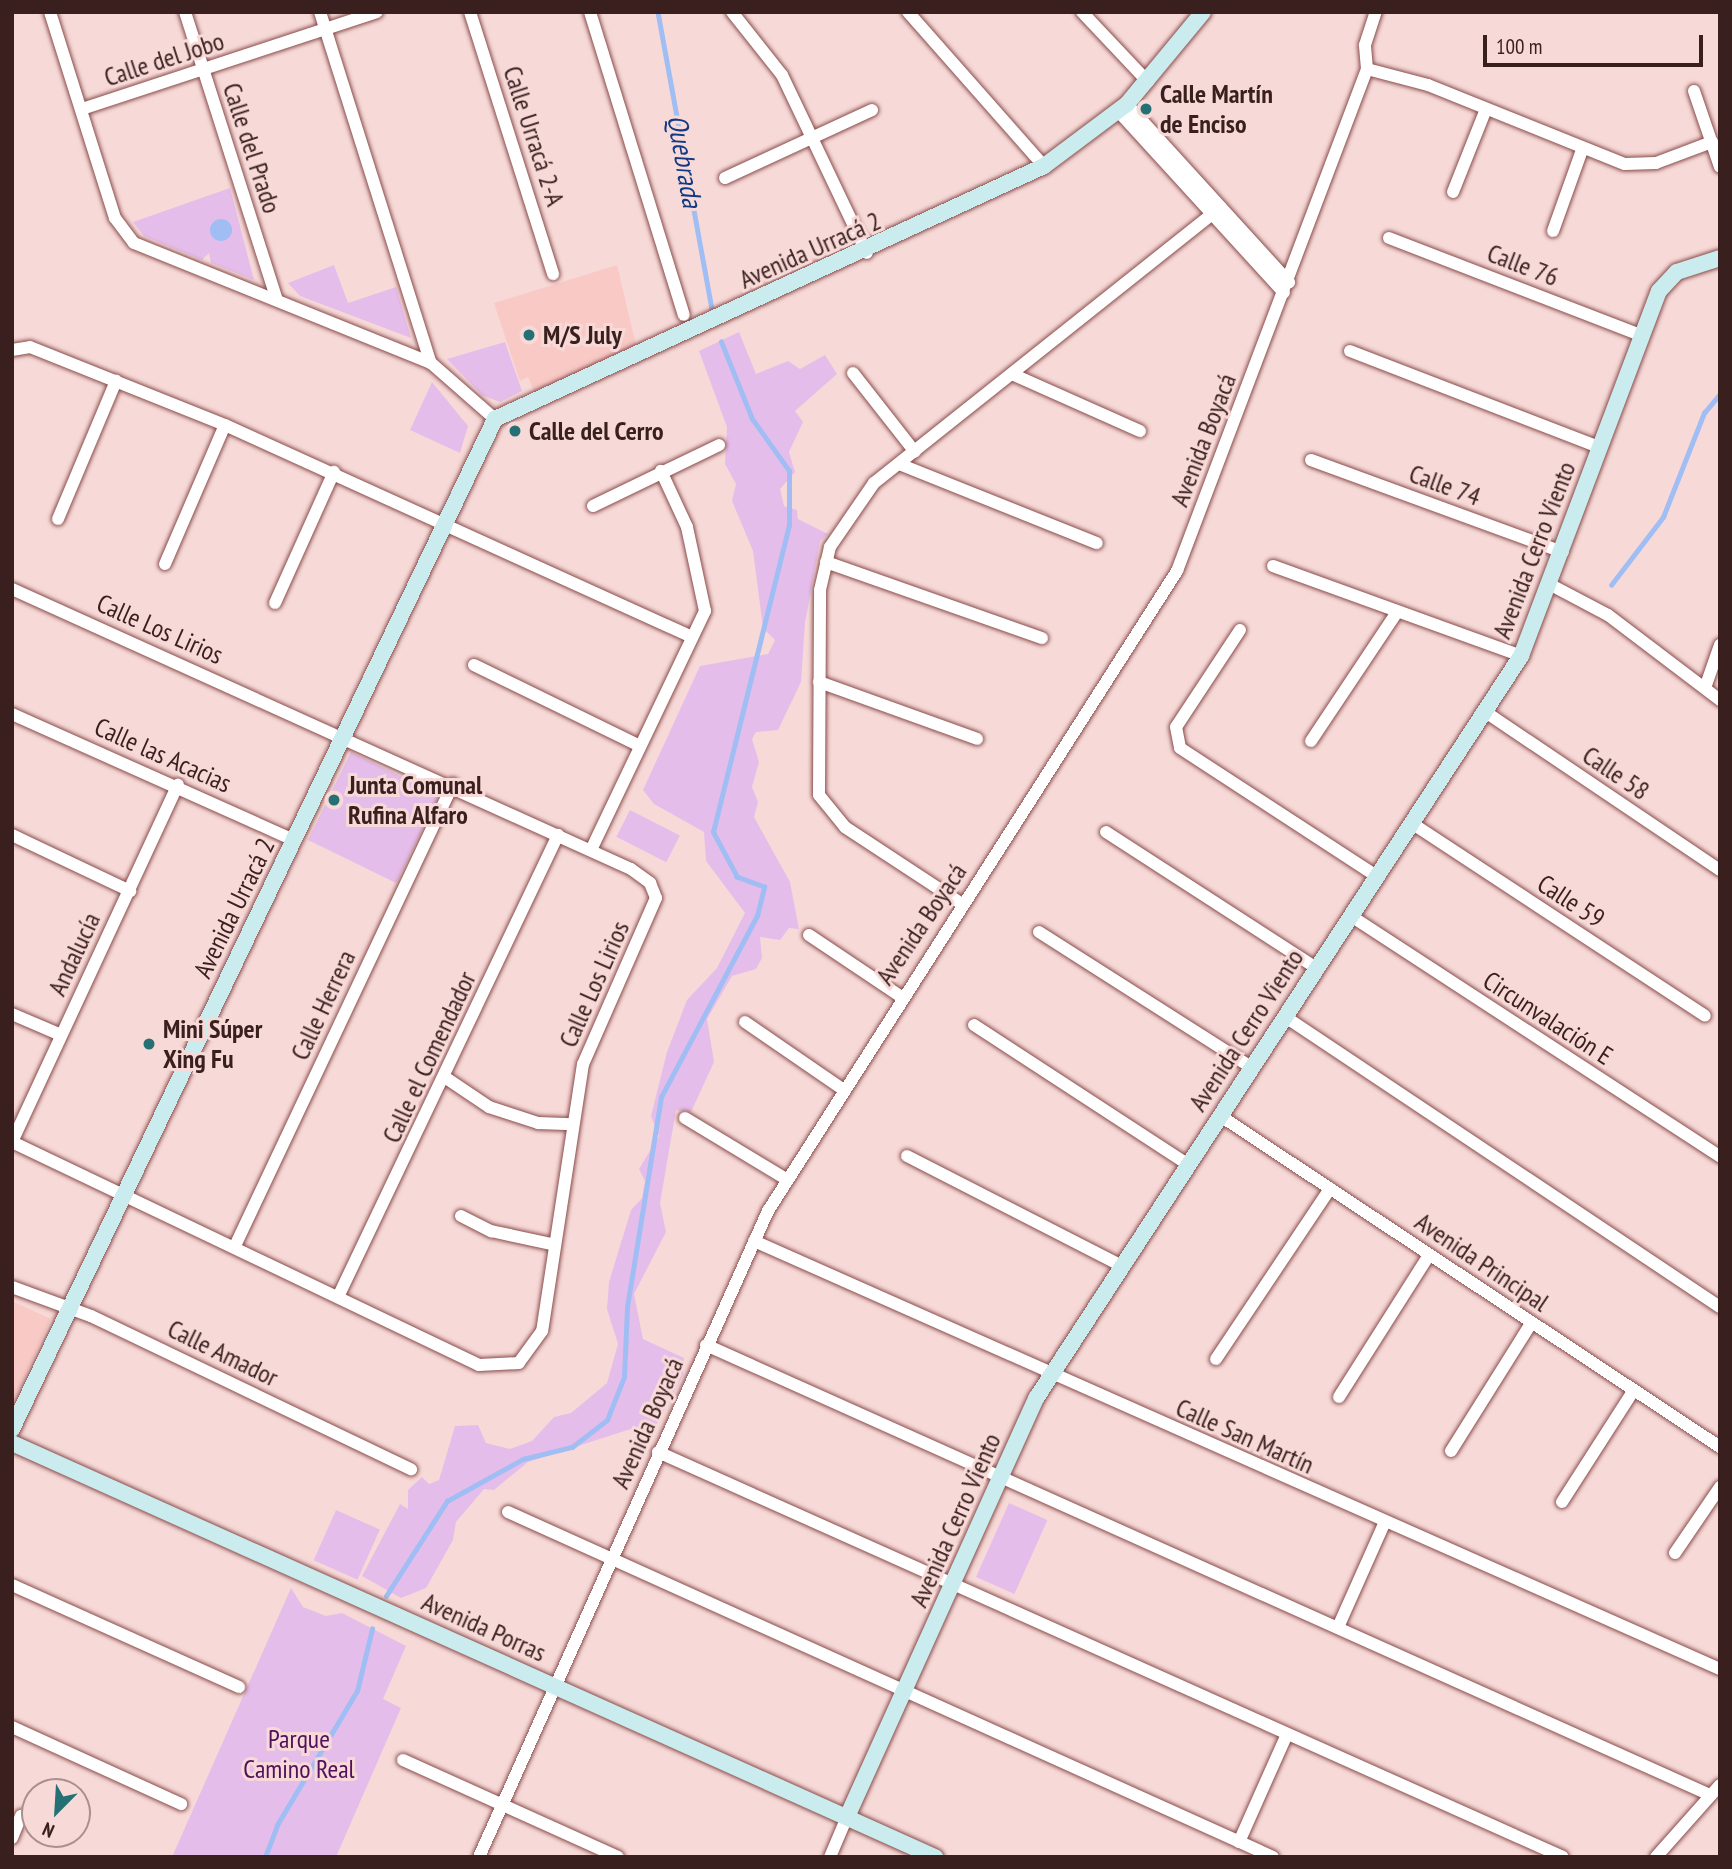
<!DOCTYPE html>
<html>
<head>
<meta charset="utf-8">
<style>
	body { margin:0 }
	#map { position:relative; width:1732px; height:1869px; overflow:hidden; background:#f7dad8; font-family:"PT Sans Narrow",sans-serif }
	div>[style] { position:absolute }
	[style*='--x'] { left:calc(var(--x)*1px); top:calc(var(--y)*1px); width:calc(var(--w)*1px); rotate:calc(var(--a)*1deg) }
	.built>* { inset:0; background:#f9c9c6 }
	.green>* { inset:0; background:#e5bdeb; transform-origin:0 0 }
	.water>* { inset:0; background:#a0bef3 }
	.round { border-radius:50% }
	.stream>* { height:4.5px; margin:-2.25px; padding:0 2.25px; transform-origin:2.25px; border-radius:2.25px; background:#a0bef3 }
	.roads { filter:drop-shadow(0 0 2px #894c4b) drop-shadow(0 0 2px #894c4b) }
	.street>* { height:12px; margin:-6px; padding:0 6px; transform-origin:6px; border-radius:6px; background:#fff }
	.secondary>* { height:16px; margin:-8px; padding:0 8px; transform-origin:8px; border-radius:8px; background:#cbecee }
	.dots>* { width:19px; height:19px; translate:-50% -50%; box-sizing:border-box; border:4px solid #f7dad8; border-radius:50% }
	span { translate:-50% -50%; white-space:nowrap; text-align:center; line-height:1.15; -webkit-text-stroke:6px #f7dad8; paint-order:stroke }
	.street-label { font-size:26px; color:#391f1e }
	.poi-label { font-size:26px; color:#391f1e; font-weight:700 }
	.left { translate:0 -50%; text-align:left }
	.park-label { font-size:26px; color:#50105b }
	.water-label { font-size:28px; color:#123983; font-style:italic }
	.frame { position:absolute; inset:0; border:14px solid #391f1e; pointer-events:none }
	.north { position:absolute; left:21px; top:1778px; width:70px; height:70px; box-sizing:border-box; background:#f7dad8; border:2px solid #ab8f8e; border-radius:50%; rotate:204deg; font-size:19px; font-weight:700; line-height:28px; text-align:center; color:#391f1e }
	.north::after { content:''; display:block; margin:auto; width:24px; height:32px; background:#257075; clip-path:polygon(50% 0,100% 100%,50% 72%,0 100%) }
	.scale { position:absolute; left:1483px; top:35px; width:220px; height:32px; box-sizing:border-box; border:4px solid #391f1e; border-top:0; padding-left:9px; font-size:21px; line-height:24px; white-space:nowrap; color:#391f1e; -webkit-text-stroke:5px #f7dad8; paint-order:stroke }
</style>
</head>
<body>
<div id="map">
	<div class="built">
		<div style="clip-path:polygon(617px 265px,637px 349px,534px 392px,528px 377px,520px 381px,494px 303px)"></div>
		<div style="clip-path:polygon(12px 1301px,51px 1319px,12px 1405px)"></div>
	</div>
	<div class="green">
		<div style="clip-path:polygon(230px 188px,254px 280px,211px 263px,209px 253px,202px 260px,144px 236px,133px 222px)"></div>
		<div style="clip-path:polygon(334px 265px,348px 303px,396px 287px,411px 338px,300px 296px,288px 283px)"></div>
		<div style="clip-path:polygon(739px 332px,756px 374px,788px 361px,800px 369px,825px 355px,837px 374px,795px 411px,803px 422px,789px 452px,795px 472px,780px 489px,784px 506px,797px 510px,798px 519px,828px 534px,820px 541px,805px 623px,801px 682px,778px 730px,756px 732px,752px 739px,759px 762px,752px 787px,758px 802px,754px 817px,790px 882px,799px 929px,789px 928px,780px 940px,760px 937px,762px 958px,756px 969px,732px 976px,707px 1019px,714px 1062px,691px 1112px,676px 1110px,660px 1203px,666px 1232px,634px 1294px,643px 1339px,684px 1358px,683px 1375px,652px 1433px,640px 1426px,528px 1462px,494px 1490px,484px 1489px,456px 1522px,453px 1540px,426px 1588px,401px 1598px,362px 1576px,400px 1504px,408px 1509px,408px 1490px,422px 1477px,429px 1484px,439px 1480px,455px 1426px,478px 1425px,486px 1443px,510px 1449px,532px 1441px,554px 1417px,571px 1413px,607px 1383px,618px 1344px,607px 1309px,609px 1282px,631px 1210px,642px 1198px,645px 1181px,639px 1169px,659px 1136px,651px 1116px,667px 1052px,687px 1000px,717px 968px,745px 913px,706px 861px,704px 832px,654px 804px,643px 790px,700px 666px,768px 654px,775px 640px,763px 628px,753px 551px,732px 501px,736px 484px,725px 464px,727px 427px,699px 351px)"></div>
		<div style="clip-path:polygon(505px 342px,522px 391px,500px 402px,482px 395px,447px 359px)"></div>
		<div style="clip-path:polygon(432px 382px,468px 426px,460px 453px,410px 430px)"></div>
		<div style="left:351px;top:752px;width:98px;height:98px;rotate:26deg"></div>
		<div style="left:630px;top:810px;width:56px;height:30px;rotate:27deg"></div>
		<div style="left:1009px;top:1503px;width:42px;height:81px;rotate:24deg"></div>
		<div style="left:336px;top:1510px;width:48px;height:55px;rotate:24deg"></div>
		<div style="clip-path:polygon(291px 1588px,303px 1607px,326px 1616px,342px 1613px,406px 1646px,383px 1699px,401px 1708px,336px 1857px,172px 1857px)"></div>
	</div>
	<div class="water">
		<div class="round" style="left:210px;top:219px;width:22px;height:22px"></div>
	</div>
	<div class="stream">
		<div style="--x:658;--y:12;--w:303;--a:79.7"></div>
		<div style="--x:1611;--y:585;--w:86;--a:-52.6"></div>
		<div style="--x:1663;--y:517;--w:112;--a:-68.5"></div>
		<div style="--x:1704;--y:413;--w:25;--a:-50"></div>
		<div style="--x:386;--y:1596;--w:113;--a:-57.3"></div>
		<div style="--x:447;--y:1501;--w:87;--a:-28.9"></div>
		<div style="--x:523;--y:1459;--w:50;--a:-13.8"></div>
		<div style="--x:572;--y:1447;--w:44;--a:-37.6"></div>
		<div style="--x:607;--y:1420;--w:46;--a:-68.4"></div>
		<div style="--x:624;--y:1377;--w:70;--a:-87.5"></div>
		<div style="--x:627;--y:1307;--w:213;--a:-80.8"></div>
		<div style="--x:661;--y:1097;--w:205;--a:-62.1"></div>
		<div style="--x:757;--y:916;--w:30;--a:-76"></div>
		<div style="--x:764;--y:887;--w:29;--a:-160"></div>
		<div style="--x:737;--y:877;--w:51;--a:-118.1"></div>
		<div style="--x:713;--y:832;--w:315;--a:-76.1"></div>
		<div style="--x:789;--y:526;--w:55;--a:-90"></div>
		<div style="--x:789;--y:471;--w:64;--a:-125.4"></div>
		<div style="--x:752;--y:419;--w:83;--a:-111.9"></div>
		<div style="--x:265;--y:1857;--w:34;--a:-69"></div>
		<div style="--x:277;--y:1825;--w:156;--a:-59.2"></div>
		<div style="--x:357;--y:1691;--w:64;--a:-76.4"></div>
	</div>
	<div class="roads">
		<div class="street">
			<div style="--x:50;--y:12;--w:216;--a:72.5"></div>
			<div style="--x:115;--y:218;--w:31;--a:53"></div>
			<div style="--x:134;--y:243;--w:320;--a:22"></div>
			<div style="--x:431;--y:363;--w:85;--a:41.2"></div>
			<div style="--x:185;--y:12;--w:300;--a:72.3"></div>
			<div style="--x:320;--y:12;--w:368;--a:72.5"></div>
			<div style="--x:470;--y:12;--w:275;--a:72.4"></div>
			<div style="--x:590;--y:12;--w:317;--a:72.8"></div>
			<div style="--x:732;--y:12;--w:80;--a:51.6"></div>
			<div style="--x:782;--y:75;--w:197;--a:64.5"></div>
			<div style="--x:908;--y:12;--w:205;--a:48.6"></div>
			<div style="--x:1082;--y:12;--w:96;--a:46.7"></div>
			<div style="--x:1367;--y:69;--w:63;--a:14.7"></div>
			<div style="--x:1428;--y:85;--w:212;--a:21.9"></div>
			<div style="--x:1625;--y:164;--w:31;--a:-2"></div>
			<div style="--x:1656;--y:163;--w:60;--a:-20.6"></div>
			<div style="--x:1694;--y:91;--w:80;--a:71.1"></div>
			<div style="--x:1127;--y:104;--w:241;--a:47.7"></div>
			<div style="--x:85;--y:108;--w:307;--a:-18.2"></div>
			<div style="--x:1118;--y:111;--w:246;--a:47.6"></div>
			<div style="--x:725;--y:178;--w:162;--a:-24.8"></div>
			<div style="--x:1453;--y:192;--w:89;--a:-68.3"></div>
			<div style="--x:1553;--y:231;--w:86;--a:-70.3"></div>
			<div style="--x:1389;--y:238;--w:269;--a:21.1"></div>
			<div style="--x:12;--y:350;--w:18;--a:-9"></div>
			<div style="--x:30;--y:347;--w:210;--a:21.8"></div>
			<div style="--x:225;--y:425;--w:513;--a:24.42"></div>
			<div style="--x:1350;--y:351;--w:267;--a:21.1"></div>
			<div style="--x:853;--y:373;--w:100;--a:51.9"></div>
			<div style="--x:1014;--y:375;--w:138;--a:24"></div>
			<div style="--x:1311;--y:460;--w:268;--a:20.1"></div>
			<div style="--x:899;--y:464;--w:213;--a:21.8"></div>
			<div style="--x:593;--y:506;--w:140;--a:-25.8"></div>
			<div style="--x:58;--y:519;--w:150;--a:-67.2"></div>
			<div style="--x:826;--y:562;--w:229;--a:19.4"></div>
			<div style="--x:165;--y:564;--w:151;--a:-66.7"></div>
			<div style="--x:1273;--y:566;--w:264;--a:19.9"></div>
			<div style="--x:1551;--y:585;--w:64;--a:27.8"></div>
			<div style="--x:1608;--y:615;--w:141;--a:37.2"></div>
			<div style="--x:12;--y:589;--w:679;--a:24.34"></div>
			<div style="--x:631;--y:869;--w:24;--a:36"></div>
			<div style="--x:650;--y:883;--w:16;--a:68"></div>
			<div style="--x:656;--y:898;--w:181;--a:113.7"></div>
			<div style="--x:583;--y:1064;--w:270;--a:98.7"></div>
			<div style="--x:542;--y:1331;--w:39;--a:126"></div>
			<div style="--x:519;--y:1363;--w:40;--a:177.1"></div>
			<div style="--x:479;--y:1365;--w:518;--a:-154.47"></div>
			<div style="--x:275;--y:603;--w:144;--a:-65.8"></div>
			<div style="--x:1240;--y:630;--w:116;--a:123.4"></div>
			<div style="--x:1176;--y:727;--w:21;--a:79"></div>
			<div style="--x:1180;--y:748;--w:236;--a:33.1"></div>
			<div style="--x:474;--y:665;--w:185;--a:26"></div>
			<div style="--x:819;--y:682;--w:168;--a:19.8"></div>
			<div style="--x:1705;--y:688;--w:46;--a:-70.8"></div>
			<div style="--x:1487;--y:713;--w:281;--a:34"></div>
			<div style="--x:12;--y:714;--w:309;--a:24.1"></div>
			<div style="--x:1311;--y:741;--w:155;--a:-56.3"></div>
			<div style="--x:1413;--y:824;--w:349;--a:33.3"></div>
			<div style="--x:1106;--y:832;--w:250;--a:32.9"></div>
			<div style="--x:12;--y:835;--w:131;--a:25.4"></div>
			<div style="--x:591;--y:850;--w:265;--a:-64.5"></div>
			<div style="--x:705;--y:611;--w:86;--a:-102.1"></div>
			<div style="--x:687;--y:527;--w:62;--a:-114.9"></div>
			<div style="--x:962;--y:904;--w:140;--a:-146.7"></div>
			<div style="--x:845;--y:827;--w:41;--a:-129.1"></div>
			<div style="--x:819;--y:795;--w:205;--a:-89.7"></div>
			<div style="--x:820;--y:590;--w:44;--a:-76.9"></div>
			<div style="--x:830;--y:547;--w:78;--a:-55.5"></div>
			<div style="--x:874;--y:483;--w:443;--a:-38.5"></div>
			<div style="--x:1351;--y:916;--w:441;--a:33.1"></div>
			<div style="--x:1039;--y:932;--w:251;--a:32.5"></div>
			<div style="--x:809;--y:935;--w:110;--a:33.8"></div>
			<div style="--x:12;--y:1014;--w:53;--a:23.2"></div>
			<div style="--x:1284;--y:1016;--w:524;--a:33.72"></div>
			<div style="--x:745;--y:1022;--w:116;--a:34.5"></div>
			<div style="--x:974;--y:1025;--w:254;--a:33.1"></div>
			<div style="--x:446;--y:1078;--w:52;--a:34"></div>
			<div style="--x:489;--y:1107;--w:52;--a:18.1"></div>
			<div style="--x:538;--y:1123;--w:34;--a:2"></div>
			<div style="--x:1219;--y:1115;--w:601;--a:33.53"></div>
			<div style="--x:685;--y:1118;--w:118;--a:31.1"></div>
			<div style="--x:12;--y:1142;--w:394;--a:-65.1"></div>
			<div style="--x:907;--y:1156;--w:239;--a:27.1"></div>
			<div style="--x:461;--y:1216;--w:34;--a:27"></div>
			<div style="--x:491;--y:1231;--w:61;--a:12.2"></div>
			<div style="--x:754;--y:1241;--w:1057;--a:23.9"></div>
			<div style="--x:235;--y:1246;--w:511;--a:-64.74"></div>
			<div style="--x:12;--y:1287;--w:84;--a:20.2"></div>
			<div style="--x:91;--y:1316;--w:355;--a:25.6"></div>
			<div style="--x:338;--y:1297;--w:512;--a:-64.54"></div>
			<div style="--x:706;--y:1345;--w:1100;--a:24.14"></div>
			<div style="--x:1216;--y:1359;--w:205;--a:-56.2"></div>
			<div style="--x:1339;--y:1397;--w:168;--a:-57.6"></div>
			<div style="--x:1451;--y:1451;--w:152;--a:-57.9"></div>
			<div style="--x:658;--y:1452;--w:991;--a:24.11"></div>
			<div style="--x:1562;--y:1502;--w:133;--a:-57.3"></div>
			<div style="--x:508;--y:1512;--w:839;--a:24.27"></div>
			<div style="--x:1675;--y:1553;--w:80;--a:-55.7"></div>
			<div style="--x:12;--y:1585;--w:249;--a:24.2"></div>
			<div style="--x:1339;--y:1625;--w:111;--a:-66"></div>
			<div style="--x:12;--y:1727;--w:186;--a:24.5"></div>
			<div style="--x:403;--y:1760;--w:236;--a:24.3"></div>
			<div style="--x:12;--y:1838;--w:24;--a:-68"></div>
			<div style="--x:1239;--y:1842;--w:118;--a:-66"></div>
			<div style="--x:479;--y:1857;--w:708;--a:-65.9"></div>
			<div style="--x:768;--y:1211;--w:760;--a:-57.42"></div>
			<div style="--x:1177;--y:571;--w:537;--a:-69.27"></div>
			<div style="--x:1367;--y:69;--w:24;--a:-95"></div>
			<div style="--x:1365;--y:45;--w:35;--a:-72"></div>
			<div style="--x:830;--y:1857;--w:43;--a:-67"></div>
			<div style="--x:1656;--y:1857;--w:96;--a:-48.4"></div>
		</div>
		<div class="secondary">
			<div style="--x:12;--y:1429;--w:1120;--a:-64.44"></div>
			<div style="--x:495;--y:419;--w:604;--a:-24.74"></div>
			<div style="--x:1044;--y:166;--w:104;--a:-36.8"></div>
			<div style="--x:1127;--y:104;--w:119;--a:-50.4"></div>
			<div style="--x:12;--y:1443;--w:1012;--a:24.16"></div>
			<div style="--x:847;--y:1817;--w:461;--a:-65.7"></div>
			<div style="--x:1037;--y:1397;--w:885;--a:-56.85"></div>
			<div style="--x:1521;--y:656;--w:390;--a:-69.3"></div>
			<div style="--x:1659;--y:291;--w:26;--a:-47"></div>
			<div style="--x:1677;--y:272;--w:45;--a:-18"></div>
		</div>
	</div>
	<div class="dots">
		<div style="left:1146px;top:109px;background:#257075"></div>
		<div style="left:529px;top:335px;background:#257075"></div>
		<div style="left:515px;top:431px;background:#257075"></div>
		<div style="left:334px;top:800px;background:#257075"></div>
		<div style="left:149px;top:1044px;background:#257075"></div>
	</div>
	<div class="street-label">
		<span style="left:164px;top:59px;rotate:-18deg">Calle del Jobo</span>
		<span style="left:534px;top:136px;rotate:72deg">Calle Urracá 2-A</span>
		<span style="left:252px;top:148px;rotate:72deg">Calle del Prado</span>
		<span style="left:810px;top:250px;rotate:-24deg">Avenida Urracá 2</span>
		<span style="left:1523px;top:265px;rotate:21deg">Calle 76</span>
		<span style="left:1203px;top:440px;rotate:-69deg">Avenida Boyacá</span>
		<span style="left:1445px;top:485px;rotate:20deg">Calle 74</span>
		<span style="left:1534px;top:550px;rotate:-69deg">Avenida Cerro Viento</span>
		<span style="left:160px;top:629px;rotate:24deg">Calle Los Lirios</span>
		<span style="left:163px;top:755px;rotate:24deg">Calle las Acacias</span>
		<span style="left:1616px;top:773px;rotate:34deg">Calle 58</span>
		<span style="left:1571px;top:901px;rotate:33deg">Calle 59</span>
		<span style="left:234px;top:908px;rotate:-64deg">Avenida Urracá 2</span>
		<span style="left:921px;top:924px;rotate:-56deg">Avenida Boyacá</span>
		<span style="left:74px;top:954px;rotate:-65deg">Andalucía</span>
		<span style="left:594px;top:984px;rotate:-66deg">Calle Los Lirios</span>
		<span style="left:323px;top:1005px;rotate:-65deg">Calle Herrera</span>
		<span style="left:1548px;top:1018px;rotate:33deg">Circunvalación E</span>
		<span style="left:1246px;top:1030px;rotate:-57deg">Avenida Cerro Viento</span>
		<span style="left:429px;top:1057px;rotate:-65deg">Calle el Comendador</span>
		<span style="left:1482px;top:1262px;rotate:34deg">Avenida Principal</span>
		<span style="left:223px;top:1353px;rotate:26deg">Calle Amador</span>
		<span style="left:647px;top:1423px;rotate:-66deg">Avenida Boyacá</span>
		<span style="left:1245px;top:1436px;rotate:24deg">Calle San Martín</span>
		<span style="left:955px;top:1520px;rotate:-66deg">Avenida Cerro Viento</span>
		<span style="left:484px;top:1627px;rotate:24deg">Avenida Porras</span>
	</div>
	<div class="poi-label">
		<span class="left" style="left:1160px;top:109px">Calle Martín<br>de Enciso</span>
		<span class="left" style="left:543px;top:335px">M/S July</span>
		<span class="left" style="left:529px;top:431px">Calle del Cerro</span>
		<span class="left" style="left:348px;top:800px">Junta Comunal<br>Rufina Alfaro</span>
		<span class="left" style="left:163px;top:1044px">Mini Súper<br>Xing Fu</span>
	</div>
	<div class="park-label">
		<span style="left:299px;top:1754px">Parque<br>Camino Real</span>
	</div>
	<div class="water-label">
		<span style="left:685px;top:161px;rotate:80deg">Quebrada</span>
	</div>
	<div class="frame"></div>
	<div class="north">N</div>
	<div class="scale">100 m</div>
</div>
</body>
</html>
